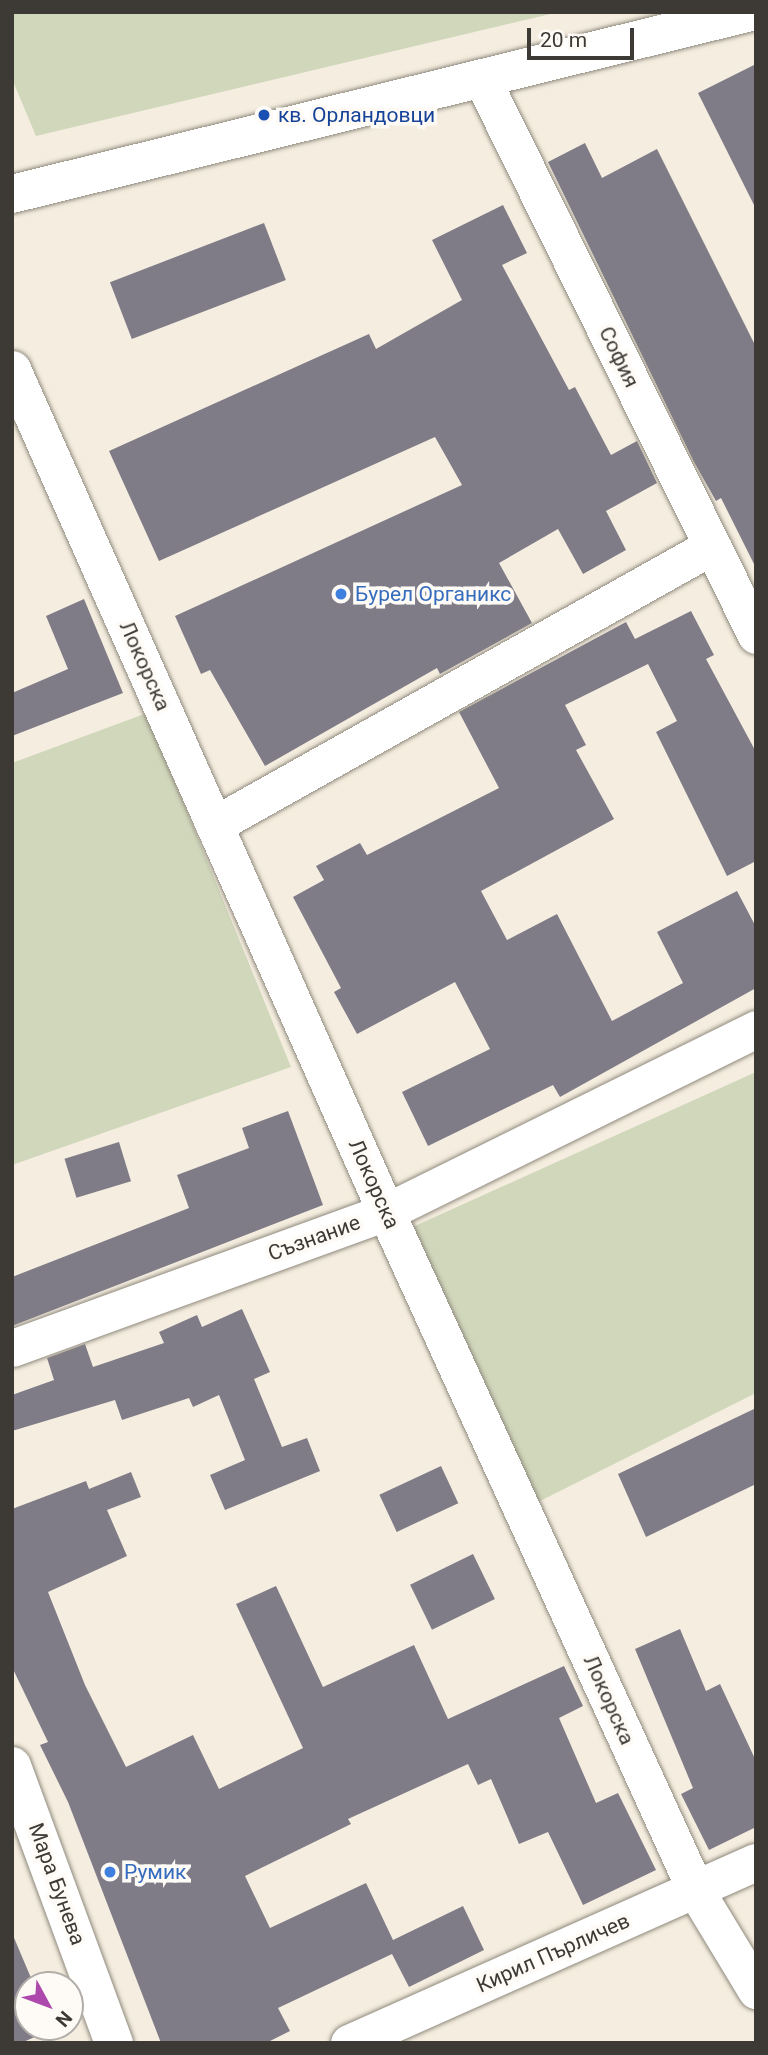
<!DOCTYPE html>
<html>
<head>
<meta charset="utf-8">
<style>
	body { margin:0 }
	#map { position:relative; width:768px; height:2055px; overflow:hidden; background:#f5eee0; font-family:Roboto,sans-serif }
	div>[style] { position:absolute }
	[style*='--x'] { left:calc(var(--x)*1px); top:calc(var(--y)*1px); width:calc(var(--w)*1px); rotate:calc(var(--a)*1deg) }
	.green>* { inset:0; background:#d0d7bb }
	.building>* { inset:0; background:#7f7c88; transform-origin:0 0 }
	.roads { filter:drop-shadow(0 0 2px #8f897d) drop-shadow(0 0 2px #8f897d) }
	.minor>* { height:37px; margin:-18.5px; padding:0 18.5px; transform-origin:18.5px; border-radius:18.5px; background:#fff }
	.tertiary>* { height:38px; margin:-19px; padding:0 19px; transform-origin:19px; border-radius:19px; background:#fff }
	.dots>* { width:19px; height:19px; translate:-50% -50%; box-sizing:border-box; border:4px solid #fefbf6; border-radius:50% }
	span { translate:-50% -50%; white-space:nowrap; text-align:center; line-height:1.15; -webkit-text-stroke:7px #fefbf6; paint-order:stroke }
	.transit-label { font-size:21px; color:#164399 }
	.left { translate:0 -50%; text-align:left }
	.street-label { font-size:21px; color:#3d3a35 }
	.shop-label { font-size:21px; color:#366cbe }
	.frame { position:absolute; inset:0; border:14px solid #3d3a35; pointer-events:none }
	.north { position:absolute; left:14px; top:1971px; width:70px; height:70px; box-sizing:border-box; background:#fefbf6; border:2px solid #b1aea9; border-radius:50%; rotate:131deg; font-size:19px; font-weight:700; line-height:28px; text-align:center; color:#3d3a35 }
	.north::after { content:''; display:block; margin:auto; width:24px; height:32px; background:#ad48ac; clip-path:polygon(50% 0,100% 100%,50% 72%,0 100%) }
	.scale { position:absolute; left:527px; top:28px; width:107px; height:32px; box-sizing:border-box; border:4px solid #3d3a35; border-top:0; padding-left:9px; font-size:21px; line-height:24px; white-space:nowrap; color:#3d3a35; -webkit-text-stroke:5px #fefbf6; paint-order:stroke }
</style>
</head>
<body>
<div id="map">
	<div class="green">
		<div style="clip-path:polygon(12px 12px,559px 12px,36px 136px,12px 79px)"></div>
		<div style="clip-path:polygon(147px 713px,291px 1067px,12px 1165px,12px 763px)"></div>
		<div style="clip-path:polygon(756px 1072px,756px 1393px,522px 1510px,406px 1230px)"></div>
	</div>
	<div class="building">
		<div style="clip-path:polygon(756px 64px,756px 209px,698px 93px)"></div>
		<div style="clip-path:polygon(585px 143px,602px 178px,657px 149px,756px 347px,756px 568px,721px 498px,716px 501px,694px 462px,548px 162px)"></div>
		<div style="clip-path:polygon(503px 205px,527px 253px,502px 265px,569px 390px,575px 387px,611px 455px,637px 441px,657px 483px,606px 511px,626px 550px,583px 574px,558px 529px,499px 563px,532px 623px,440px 674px,437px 668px,265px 766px,210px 670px,201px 674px,175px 616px,462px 485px,435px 437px,159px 561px,109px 451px,369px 334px,376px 349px,462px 300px,432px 240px)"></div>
		<div style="left:264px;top:223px;width:61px;height:165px;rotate:69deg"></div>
		<div style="clip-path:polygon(84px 599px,123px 693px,12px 736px,12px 693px,68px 669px,46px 616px)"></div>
		<div style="clip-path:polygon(691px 611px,714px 655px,706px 659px,756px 752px,756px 861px,727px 876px,656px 732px,677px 721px,648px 664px,565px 705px,586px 745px,576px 750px,614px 819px,481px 891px,507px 940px,557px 914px,612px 1021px,683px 983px,657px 932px,737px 891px,756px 927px,756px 988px,560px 1097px,553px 1085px,428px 1146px,402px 1092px,490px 1049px,455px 982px,357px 1034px,334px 992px,341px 988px,293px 897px,324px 880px,316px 866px,360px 843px,367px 855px,499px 788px,459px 712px,626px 622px,635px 639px)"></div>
		<div style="clip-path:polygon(288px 1111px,323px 1205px,12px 1326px,12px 1277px,189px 1208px,177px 1175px,249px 1148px,242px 1128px)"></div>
		<div style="left:119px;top:1142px;width:41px;height:57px;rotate:73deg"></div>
		<div style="clip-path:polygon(242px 1309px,270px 1372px,254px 1379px,282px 1447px,307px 1438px,320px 1471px,225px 1510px,210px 1475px,245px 1460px,219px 1395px,193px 1407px,189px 1398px,122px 1420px,115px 1400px,12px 1431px,12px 1395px,54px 1380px,47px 1358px,85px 1344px,93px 1367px,164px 1343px,159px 1332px,197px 1315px,202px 1327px)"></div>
		<div style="clip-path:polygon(756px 1408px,756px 1484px,646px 1537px,618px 1474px)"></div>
		<div style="left:441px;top:1466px;width:41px;height:68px;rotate:65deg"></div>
		<div style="clip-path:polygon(131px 1472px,141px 1497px,107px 1510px,127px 1556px,48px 1592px,85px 1685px,126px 1767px,193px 1735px,219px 1789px,303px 1748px,236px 1604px,276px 1586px,323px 1687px,414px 1645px,448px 1719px,564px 1666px,583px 1706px,559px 1718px,596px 1803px,618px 1793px,656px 1870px,583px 1905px,548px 1832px,519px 1844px,491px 1779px,478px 1785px,468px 1764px,348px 1819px,351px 1824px,245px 1876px,270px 1928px,366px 1883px,393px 1940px,463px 1906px,484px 1950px,409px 1987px,392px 1954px,278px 2008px,290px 2031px,266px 2043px,161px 2043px,68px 1802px,40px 1745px,48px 1742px,12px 1667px,12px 1509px,86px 1481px,89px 1489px)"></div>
		<div style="left:473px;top:1554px;width:50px;height:70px;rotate:64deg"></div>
		<div style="clip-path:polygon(680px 1629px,706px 1691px,720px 1684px,756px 1761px,756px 1827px,709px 1850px,681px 1794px,693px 1788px,635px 1649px)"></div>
		<div style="clip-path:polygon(12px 1933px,34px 1985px,28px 1985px,28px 2027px,53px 2029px,21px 2043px,12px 2043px)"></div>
	</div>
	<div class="roads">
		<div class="minor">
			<div style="--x:482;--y:79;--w:620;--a:63.77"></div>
			<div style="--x:12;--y:369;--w:922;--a:66.08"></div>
			<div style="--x:386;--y:1212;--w:746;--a:65.46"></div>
			<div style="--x:696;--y:1891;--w:116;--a:58.8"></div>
			<div style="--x:214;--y:825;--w:571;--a:-29.26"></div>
			<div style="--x:12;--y:1348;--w:398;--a:-20"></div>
			<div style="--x:386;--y:1212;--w:413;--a:-26.3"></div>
			<div style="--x:349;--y:2043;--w:445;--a:-24"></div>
		</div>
		<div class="tertiary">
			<div style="--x:12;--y:194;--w:761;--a:-13.84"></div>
			<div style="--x:12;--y:1766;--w:295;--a:69.8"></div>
		</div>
	</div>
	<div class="dots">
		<div style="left:264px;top:115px;background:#1a4fb4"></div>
		<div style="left:341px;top:594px;background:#3f7fe0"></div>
		<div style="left:110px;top:1872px;background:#3f7fe0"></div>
	</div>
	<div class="transit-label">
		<span class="left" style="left:278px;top:115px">кв. Орландовци</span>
	</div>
	<div class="street-label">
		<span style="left:619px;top:357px;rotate:64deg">София</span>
		<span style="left:145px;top:666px;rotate:66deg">Локорска</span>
		<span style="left:374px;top:1184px;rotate:66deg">Локорска</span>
		<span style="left:314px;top:1238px;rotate:-20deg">Съзнание</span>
		<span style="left:609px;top:1700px;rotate:66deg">Локорска</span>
		<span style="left:57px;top:1884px;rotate:70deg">Мара Бунева</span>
		<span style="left:553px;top:1953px;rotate:-24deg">Кирил Пърличев</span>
	</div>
	<div class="shop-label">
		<span class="left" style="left:355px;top:594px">Бурел Органикс</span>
		<span class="left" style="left:124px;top:1872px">Румик</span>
	</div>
	<div class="frame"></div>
	<div class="north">N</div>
	<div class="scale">20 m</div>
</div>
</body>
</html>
